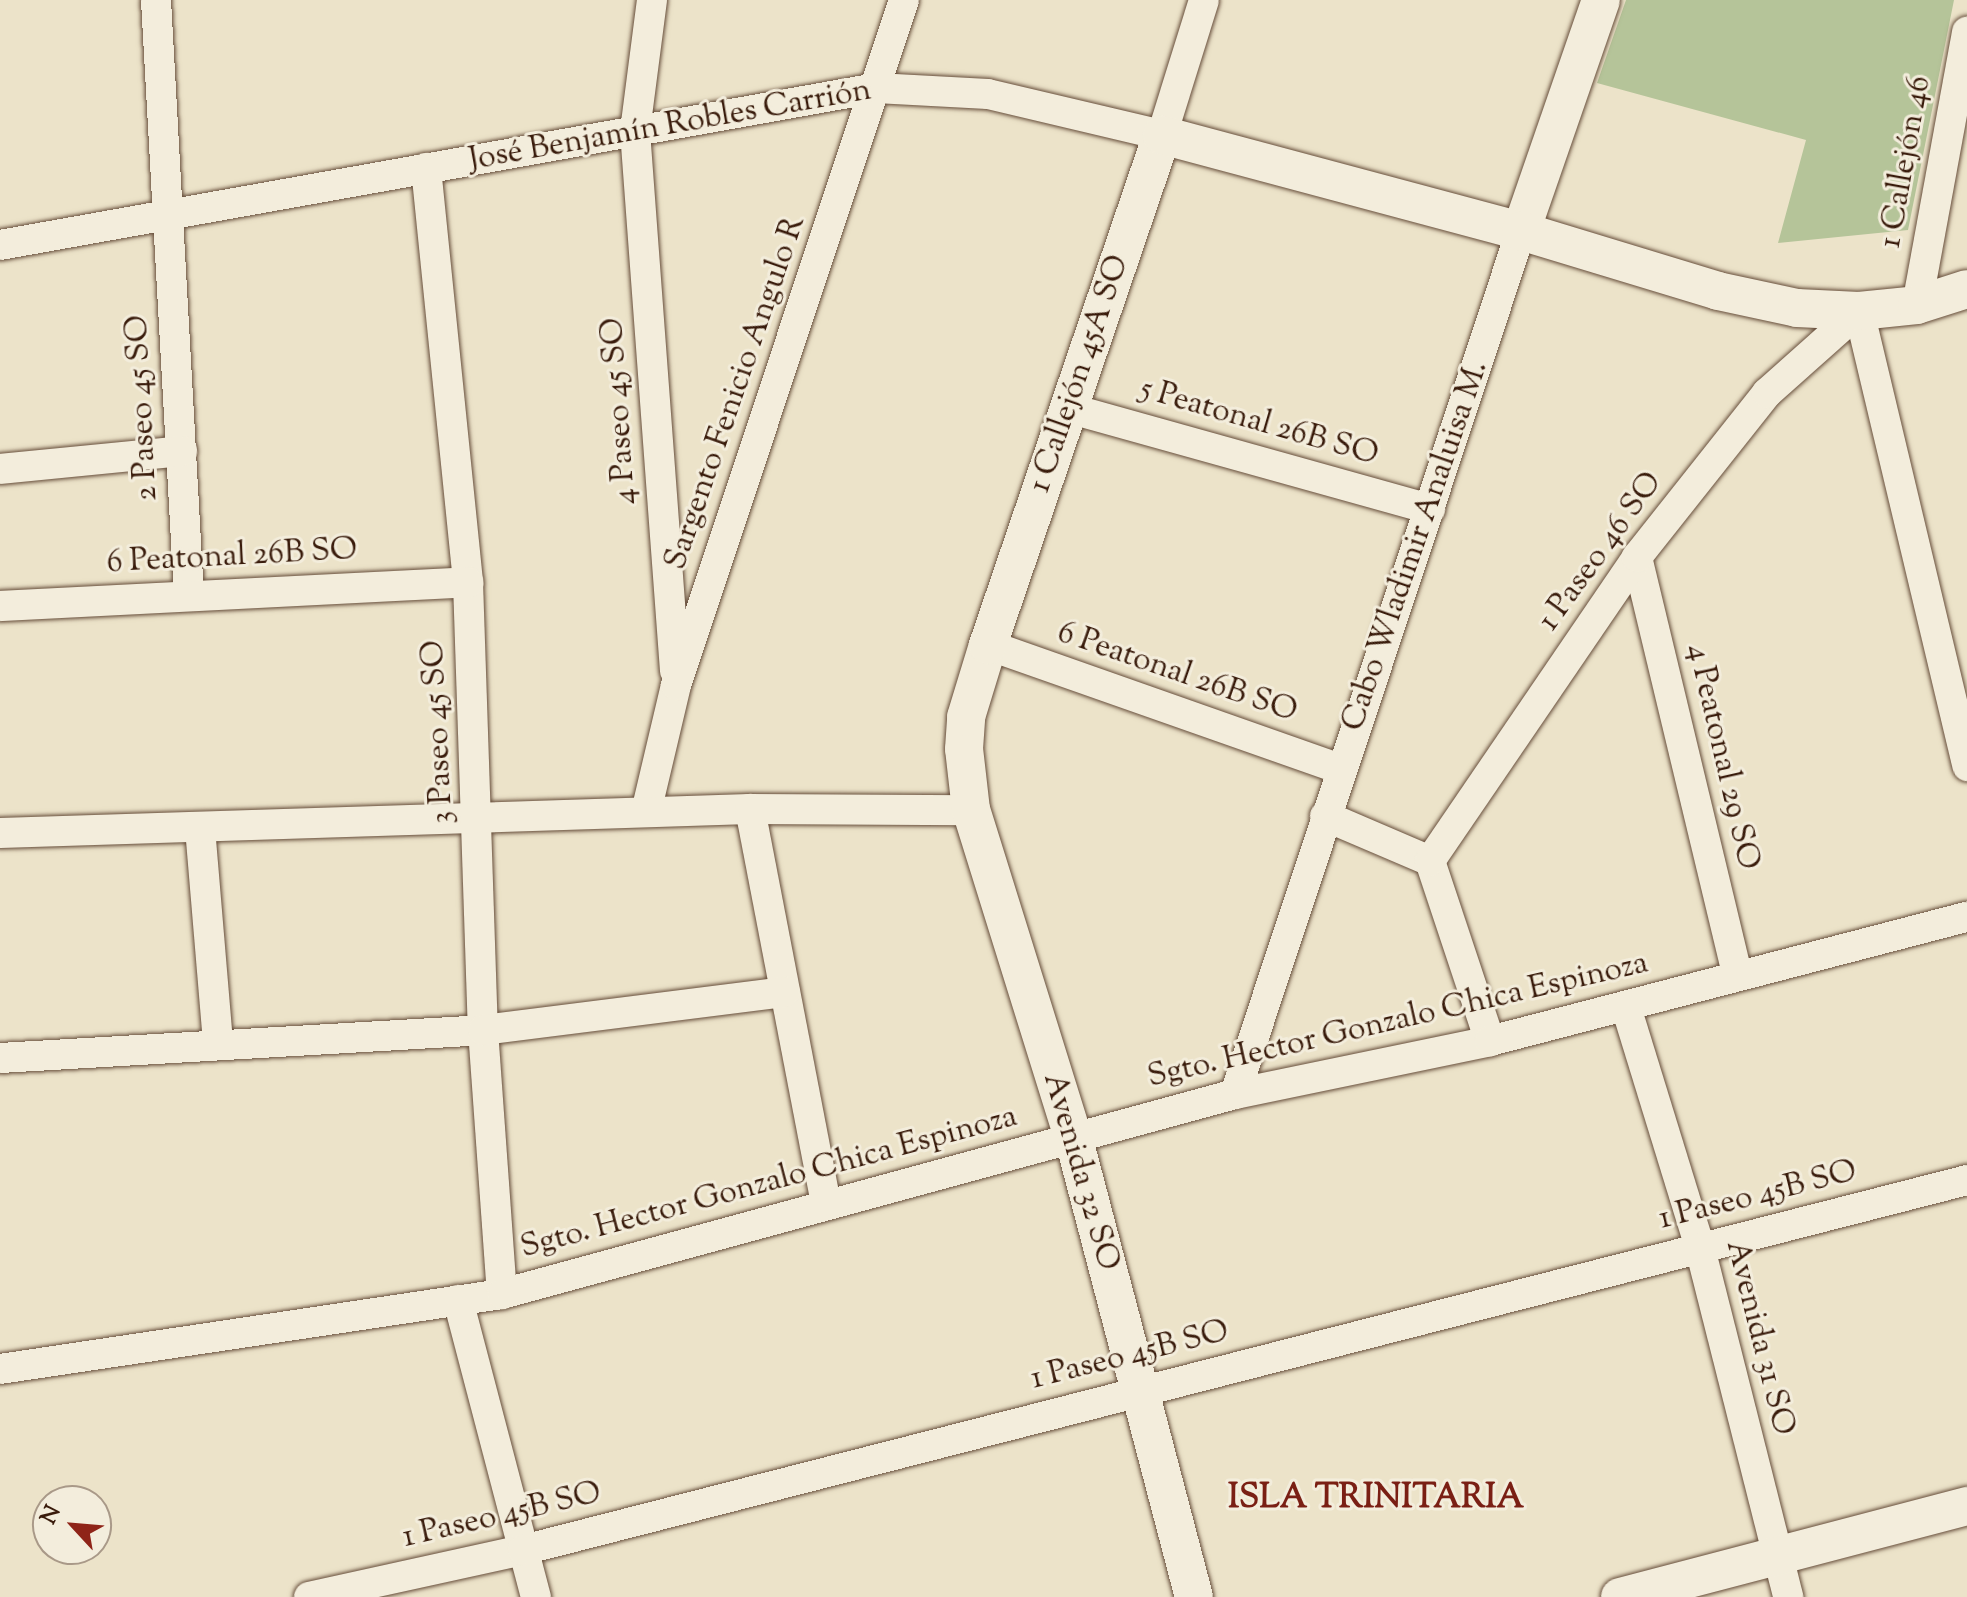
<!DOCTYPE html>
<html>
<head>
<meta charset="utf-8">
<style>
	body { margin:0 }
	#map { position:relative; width:1967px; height:1597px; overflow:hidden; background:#ece3c9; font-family:"Sorts Mill Goudy",serif }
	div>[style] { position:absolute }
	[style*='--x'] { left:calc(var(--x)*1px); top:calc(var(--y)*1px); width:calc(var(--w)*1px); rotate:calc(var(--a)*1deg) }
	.green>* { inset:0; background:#b5c499 }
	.roads { filter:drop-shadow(0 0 2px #664d3a) drop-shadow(0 0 2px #664d3a) }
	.minor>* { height:30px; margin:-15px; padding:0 15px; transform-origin:15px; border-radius:15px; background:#f3eddc }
	.tertiary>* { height:38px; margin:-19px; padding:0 19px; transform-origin:19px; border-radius:19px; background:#f3eddc }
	span { translate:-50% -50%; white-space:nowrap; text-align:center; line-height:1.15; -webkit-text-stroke:6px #f3eddc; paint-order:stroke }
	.street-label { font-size:32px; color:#391b0b }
	.neighbourhood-label { font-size:34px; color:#7a1f14; font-weight:700 }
	.north { position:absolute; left:32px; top:1485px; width:80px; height:80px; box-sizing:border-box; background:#f3eddc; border:2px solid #a99988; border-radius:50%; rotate:296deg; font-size:22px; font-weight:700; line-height:32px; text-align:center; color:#391b0b }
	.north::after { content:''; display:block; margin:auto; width:28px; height:36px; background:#8f2418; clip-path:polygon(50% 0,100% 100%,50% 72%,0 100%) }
</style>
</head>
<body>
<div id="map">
	<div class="green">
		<div style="clip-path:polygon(1626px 0,1954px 0,1908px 230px,1778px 243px,1806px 140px,1597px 83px)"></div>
	</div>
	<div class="roads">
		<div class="minor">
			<div style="--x:156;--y:0;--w:596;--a:86.83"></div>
			<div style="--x:652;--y:0;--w:132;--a:97.4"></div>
			<div style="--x:635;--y:131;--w:541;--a:85.76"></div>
			<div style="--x:426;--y:168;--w:416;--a:84.2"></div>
			<div style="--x:468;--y:582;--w:448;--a:88.1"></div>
			<div style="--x:483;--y:1030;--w:265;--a:85.9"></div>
			<div style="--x:0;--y:245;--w:890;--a:-10.16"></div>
			<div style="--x:876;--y:88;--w:112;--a:3.1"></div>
			<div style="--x:988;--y:94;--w:179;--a:13.3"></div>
			<div style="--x:1162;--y:135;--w:141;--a:-72.7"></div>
			<div style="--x:1917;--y:305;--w:278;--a:-79.6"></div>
			<div style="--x:1068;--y:408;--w:376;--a:15.6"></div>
			<div style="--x:0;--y:469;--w:183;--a:-5.6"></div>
			<div style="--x:1637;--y:557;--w:429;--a:76.5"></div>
			<div style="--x:0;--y:606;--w:469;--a:-2.9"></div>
			<div style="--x:988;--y:645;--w:374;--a:19.4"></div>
			<div style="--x:750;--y:809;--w:401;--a:79.1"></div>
			<div style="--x:646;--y:812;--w:130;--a:-76.7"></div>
			<div style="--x:676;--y:685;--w:722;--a:-71.59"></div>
			<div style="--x:1325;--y:816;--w:114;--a:23.2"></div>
			<div style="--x:1430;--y:861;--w:190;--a:71.6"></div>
			<div style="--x:200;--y:828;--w:216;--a:85.2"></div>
			<div style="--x:0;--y:833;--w:750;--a:-1.83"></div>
			<div style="--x:750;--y:809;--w:221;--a:0.3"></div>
			<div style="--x:1430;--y:861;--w:368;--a:-55.7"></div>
			<div style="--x:1637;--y:557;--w:209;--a:-51.6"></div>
			<div style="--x:1767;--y:393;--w:123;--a:-41.7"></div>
			<div style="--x:1859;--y:311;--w:468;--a:76.6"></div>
			<div style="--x:1626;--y:1007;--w:252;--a:72.9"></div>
			<div style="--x:1700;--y:1248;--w:360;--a:75.8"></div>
			<div style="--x:0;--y:1058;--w:484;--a:-3.3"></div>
			<div style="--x:483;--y:1030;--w:304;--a:-7.2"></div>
			<div style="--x:1235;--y:1094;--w:909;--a:-71.66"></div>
			<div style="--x:458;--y:1300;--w:307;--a:75.3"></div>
			<div style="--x:0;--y:1369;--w:508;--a:-8.5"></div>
			<div style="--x:502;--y:1294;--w:760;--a:-15.26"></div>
			<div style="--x:1235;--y:1094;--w:260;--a:-11.7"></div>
			<div style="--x:1490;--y:1041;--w:493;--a:-14.6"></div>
			<div style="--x:309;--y:1597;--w:219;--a:-12.4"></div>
			<div style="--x:523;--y:1550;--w:1491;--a:-14.37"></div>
		</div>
		<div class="tertiary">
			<div style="--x:1521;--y:231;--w:244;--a:-70.9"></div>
			<div style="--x:1194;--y:1597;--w:476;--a:-104.7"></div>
			<div style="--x:1073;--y:1137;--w:343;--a:-107.3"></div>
			<div style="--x:971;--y:810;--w:61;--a:-96.5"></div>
			<div style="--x:964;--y:749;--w:32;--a:-86"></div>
			<div style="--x:966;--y:717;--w:75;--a:-73"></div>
			<div style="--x:988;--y:645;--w:539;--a:-71.16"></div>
			<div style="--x:1162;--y:135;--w:372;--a:15"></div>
			<div style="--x:1521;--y:231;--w:206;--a:16.9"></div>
			<div style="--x:1718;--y:291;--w:81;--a:12.1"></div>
			<div style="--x:1797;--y:308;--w:62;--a:2.8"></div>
			<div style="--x:1859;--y:311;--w:58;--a:-5.9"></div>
			<div style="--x:1917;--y:305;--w:52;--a:-17.7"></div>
			<div style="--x:1620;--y:1597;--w:359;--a:-14.7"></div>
		</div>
	</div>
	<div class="street-label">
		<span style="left:670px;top:126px;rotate:-10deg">José Benjamín Robles Carrión</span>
		<span style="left:1906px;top:162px;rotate:-80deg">1 Callejón 46</span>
		<span style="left:1080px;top:374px;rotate:-71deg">1 Callejón 45A SO</span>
		<span style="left:736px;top:393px;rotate:-71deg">Sargento Fenicio Angulo R</span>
		<span style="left:143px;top:408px;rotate:-93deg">2 Paseo 45 SO</span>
		<span style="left:620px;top:411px;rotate:-94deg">4 Paseo 45 SO</span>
		<span style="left:1259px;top:423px;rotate:16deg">5 Peatonal 26B SO</span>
		<span style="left:1416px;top:546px;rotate:-71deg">Cabo Wladimir Analuisa M.</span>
		<span style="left:1601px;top:552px;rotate:-54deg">1 Paseo 46 SO</span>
		<span style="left:232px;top:557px;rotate:-3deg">6 Peatonal 26B SO</span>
		<span style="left:1177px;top:673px;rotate:19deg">6 Peatonal 26B SO</span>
		<span style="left:439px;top:732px;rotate:-93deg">3 Paseo 45 SO</span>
		<span style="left:1722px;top:757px;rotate:77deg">4 Peatonal 29 SO</span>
		<span style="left:1398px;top:1021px;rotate:-13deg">Sgto. Hector Gonzalo Chica Espinoza</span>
		<span style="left:1080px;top:1172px;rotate:74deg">Avenida 32 SO</span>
		<span style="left:769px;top:1183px;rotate:-15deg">Sgto. Hector Gonzalo Chica Espinoza</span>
		<span style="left:1758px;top:1196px;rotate:-14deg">1 Paseo 45B SO</span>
		<span style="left:1759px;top:1338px;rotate:76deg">Avenida 31 SO</span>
		<span style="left:1130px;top:1356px;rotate:-14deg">1 Paseo 45B SO</span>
		<span style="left:502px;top:1516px;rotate:-13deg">1 Paseo 45B SO</span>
	</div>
	<div class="neighbourhood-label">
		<span style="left:1376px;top:1499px">ISLA TRINITARIA</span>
	</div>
	<div class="north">N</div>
</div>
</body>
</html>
